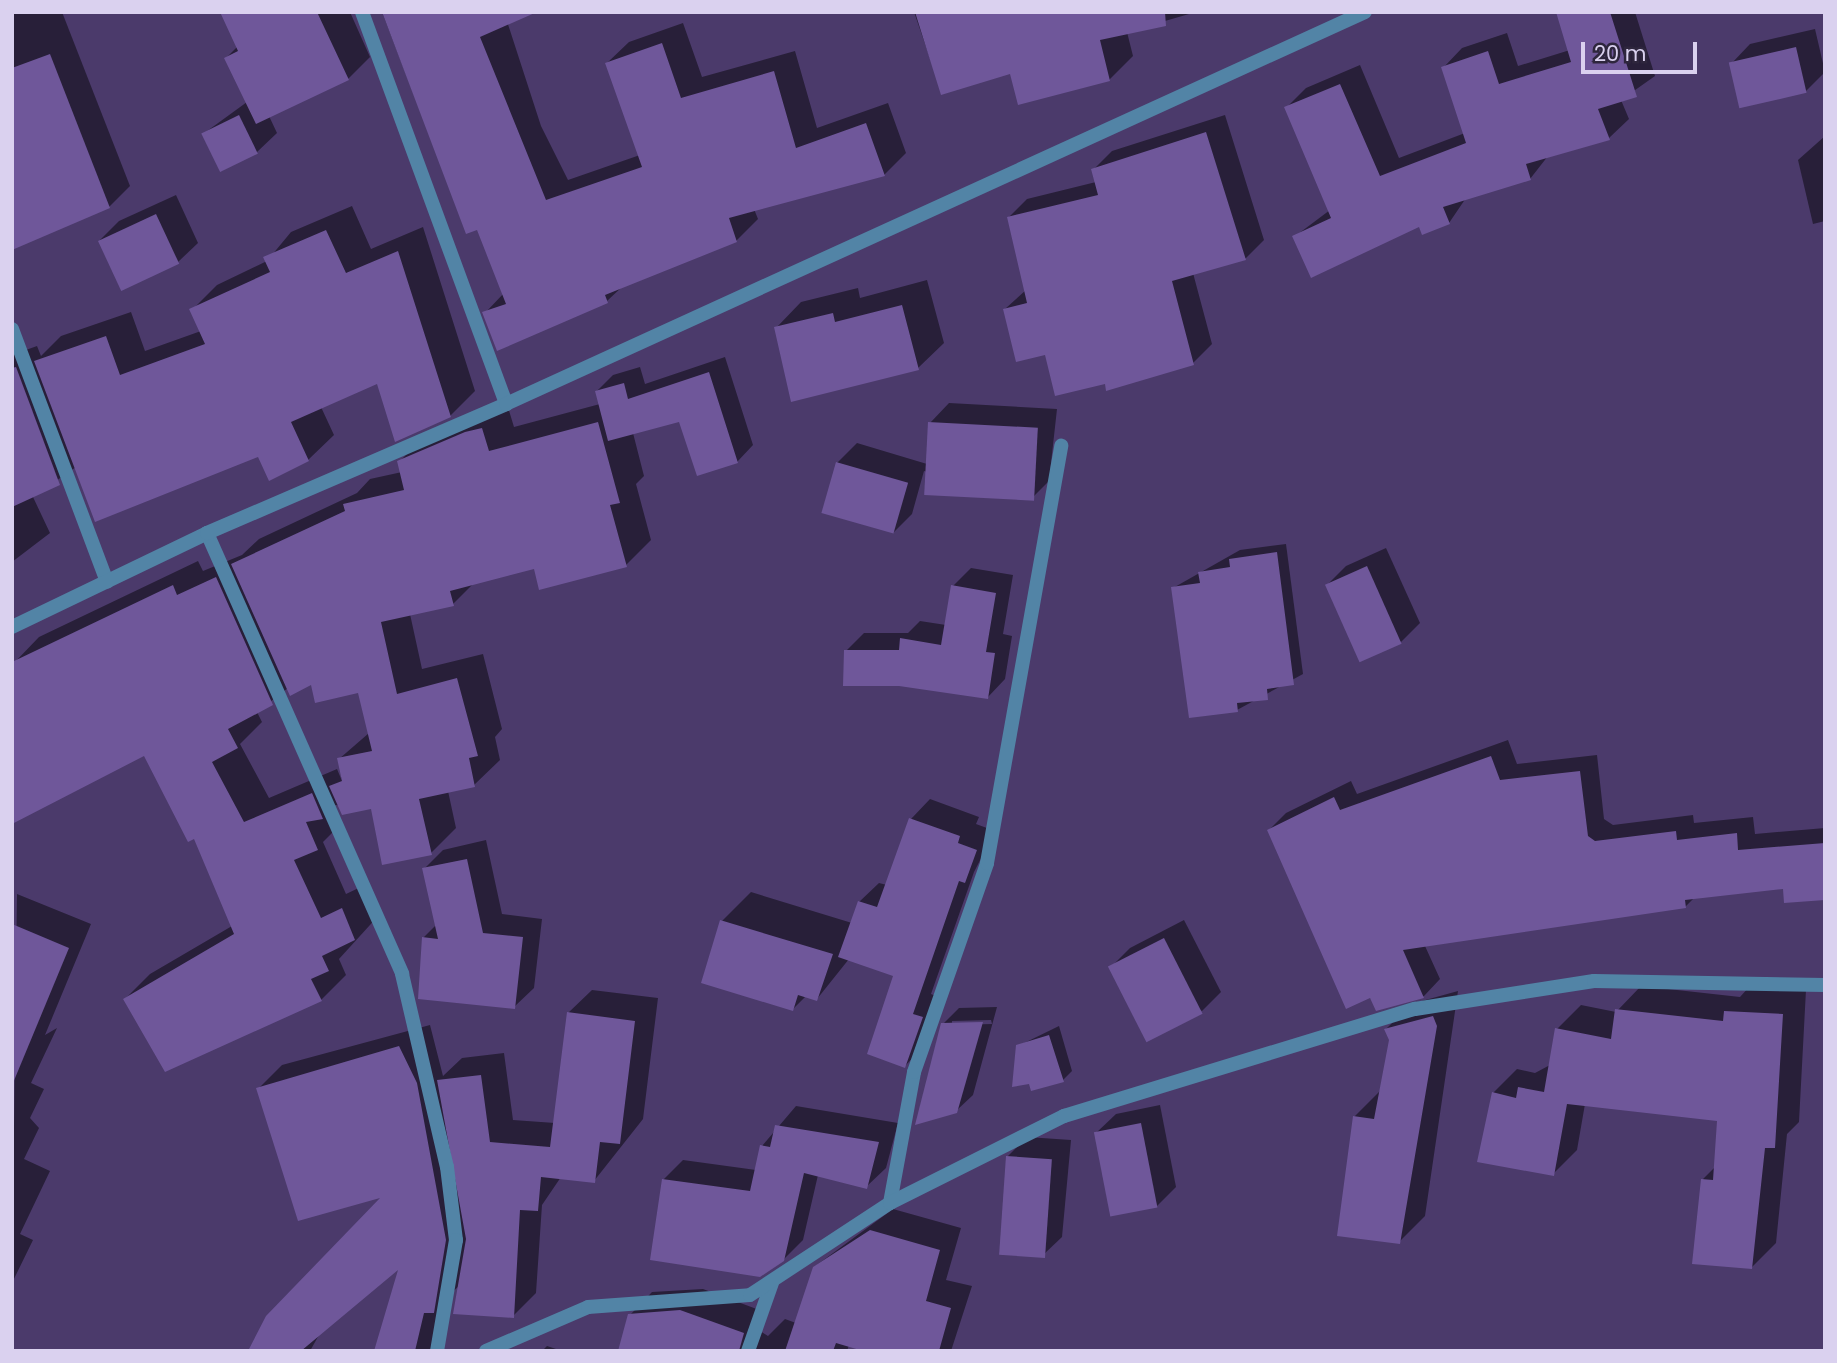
<!DOCTYPE html>
<html>
<head>
<meta charset="utf-8">
<style>
	body { margin:0 }
	#map { position:relative; width:1837px; height:1363px; overflow:hidden; background:#4b3a6b; font-family:Poppins,sans-serif }
	div>[style] { position:absolute }
	[style*='--x'] { left:calc(var(--x)*1px); top:calc(var(--y)*1px); width:calc(var(--w)*1px); rotate:calc(var(--a)*1deg) }
	.shadow>* { inset:0; background:#0007 }
	.building>* { inset:0; background:#6f579a; transform-origin:0 0 }
	.lane>* { height:14px; margin:-7px; padding:0 7px; transform-origin:7px; border-radius:7px; background:#5284a6 }
	.street>* { height:14px; margin:-7px; padding:0 7px; transform-origin:7px; border-radius:7px; background:#5284a6 }
	span { translate:-50% -50%; white-space:nowrap; text-align:center; line-height:1.15; -webkit-text-stroke:5px #2e263d; paint-order:stroke }
	.frame { position:absolute; inset:0; border:14px solid #dad1ef; pointer-events:none }
	.scale { position:absolute; left:1581px; top:42px; width:116px; height:32px; box-sizing:border-box; border:4px solid #dad1ef; border-top:0; padding-left:9px; font-size:21px; line-height:24px; white-space:nowrap; color:#dad1ef; -webkit-text-stroke:5px #2e263d; paint-order:stroke }
</style>
</head>
<body>
<div id="map">
	<div class="shadow">
		<div style="clip-path:polygon(12px 12px,62px 12px,130px 186px,109px 207px,12px 248px)"></div>
		<div style="clip-path:polygon(222px 12px,350px 12px,370px 57px,348px 79px,269px 116px,277px 133px,257px 152px,221px 171px,203px 134px,247px 102px,226px 58px,238px 46px)"></div>
		<div style="clip-path:polygon(382px 12px,504px 12px,541px 126px,568px 180px,640px 155px,607px 63px,629px 42px,683px 23px,702px 77px,795px 51px,817px 128px,888px 103px,906px 153px,884px 175px,754px 209px,758px 219px,736px 241px,623px 286px,607px 301px,498px 348px,485px 313px,504px 293px,478px 228px,467px 232px)"></div>
		<div style="clip-path:polygon(914px 12px,1196px 12px,1127px 32px,1133px 56px,1109px 80px,1011px 71px,942px 93px)"></div>
		<div style="clip-path:polygon(1559px 12px,1635px 12px,1655px 76px,1621px 100px,1629px 119px,1609px 138px,1548px 156px,1530px 179px,1466px 198px,1449px 223px,1294px 237px,1330px 210px,1286px 108px,1306px 88px,1360px 65px,1399px 158px,1465px 133px,1443px 68px,1462px 48px,1507px 33px,1518px 66px,1570px 50px)"></div>
		<div style="clip-path:polygon(1815px 29px,1825px 72px,1806px 91px,1731px 64px,1750px 44px)"></div>
		<div style="clip-path:polygon(1225px 115px,1264px 240px,1246px 258px,1193px 273px,1212px 344px,1193px 363px,1106px 382px,1046px 353px,1005px 309px,1026px 290px,1009px 217px,1027px 199px,1096px 182px,1093px 170px,1112px 151px)"></div>
		<div style="clip-path:polygon(1825px 136px,1825px 221px,1813px 224px,1798px 160px)"></div>
		<div style="clip-path:polygon(176px 195px,198px 243px,178px 262px,122px 288px,100px 240px,119px 221px)"></div>
		<div style="clip-path:polygon(352px 206px,371px 249px,423px 227px,475px 391px,450px 416px,378px 382px,321px 407px,334px 435px,308px 460px,259px 455px,76px 467px,33px 497px,50px 533px,12px 562px,12px 355px,37px 346px,41px 356px,61px 336px,131px 312px,145px 351px,201px 331px,192px 310px,217px 285px,267px 261px,291px 232px)"></div>
		<div style="clip-path:polygon(927px 280px,944px 343px,918px 368px,776px 328px,801px 302px,858px 288px,860px 298px)"></div>
		<div style="clip-path:polygon(evenodd,725px 357px,753px 445px,737px 462px,680px 420px,633px 433px,644px 476px,636px 484px,651px 540px,626px 565px,535px 567px,474px 583px,453px 604px,410px 614px,422px 669px,483px 654px,502px 729px,495px 737px,500px 760px,474px 785px,448px 791px,456px 828px,431px 853px,372px 807px,334px 805px,342px 823px,323px 842px,346px 894px,367px 884px,380px 914px,339px 959px,346px 975px,321px 1000px,125px 999px,150px 974px,232px 926px,195px 837px,144px 754px,14px 663px,39px 637px,198px 561px,203px 571px,242px 555px,259px 539px,357px 493px,370px 479px,402px 472px,399px 462px,424px 437px,507px 404px,514px 427px,600px 404px,597px 391px,613px 375px,640px 367px,645px 384px,725px 357px,313px 682px,359px 691px,369px 733px,339px 759px,342px 781px,337px 769px,269px 798px,240px 744px,262px 722px,257px 712px,288px 688px,313px 682px)"></div>
		<div style="clip-path:polygon(949px 403px,1057px 409px,1049px 481px,1030px 500px,924px 471px,912px 514px,893px 533px,837px 463px,857px 443px,927px 464px,930px 423px)"></div>
		<div style="clip-path:polygon(1286px 544px,1303px 674px,1237px 710px,1173px 588px,1240px 550px)"></div>
		<div style="clip-path:polygon(1386px 548px,1420px 623px,1401px 642px,1327px 585px,1346px 566px)"></div>
		<div style="clip-path:polygon(971px 568px,1013px 575px,1003px 634px,1012px 636px,1005px 679px,988px 697px,846px 651px,864px 633px,908px 633px,920px 621px,946px 625px,953px 586px)"></div>
		<div style="clip-path:polygon(1508px 740px,1517px 764px,1597px 755px,1604px 819px,1613px 825px,1693px 815px,1694px 823px,1753px 817px,1755px 834px,1825px 828px,1825px 898px,1784px 887px,1695px 897px,1685px 907px,1425px 946px,1440px 979px,1424px 996px,1377px 1009px,1269px 830px,1286px 813px,1351px 781px,1357px 794px)"></div>
		<div style="clip-path:polygon(930px 799px,979px 817px,976px 824px,995px 831px,974px 872px,931px 994px,941px 998px,924px 1046px,905px 1066px,895px 975px,849px 959px,817px 999px,806px 996px,793px 1009px,722px 921px,751px 892px,852px 923px,859px 902px,879px 883px,887px 885px,911px 819px)"></div>
		<div style="clip-path:polygon(486px 840px,502px 914px,542px 919px,534px 988px,514px 1007px,423px 938px,436px 925px,424px 869px,443px 850px)"></div>
		<div style="clip-path:polygon(17px 894px,91px 924px,45px 1035px,57px 1028px,31px 1083px,44px 1089px,30px 1118px,39px 1128px,24px 1159px,50px 1171px,20px 1234px,33px 1240px,12px 1283px)"></div>
		<div style="clip-path:polygon(1184px 920px,1221px 992px,1202px 1011px,1110px 968px,1130px 948px)"></div>
		<div style="clip-path:polygon(1641px 986px,1740px 997px,1749px 987px,1806px 990px,1799px 1122px,1787px 1134px,1776px 1243px,1752px 1267px,1703px 1179px,1716px 1166px,1719px 1119px,1585px 1104px,1577px 1150px,1553px 1174px,1493px 1093px,1517px 1069px,1535px 1073px,1550px 1065px,1557px 1029px,1581px 1005px,1616px 1012px)"></div>
		<div style="clip-path:polygon(592px 990px,658px 998px,643px 1119px,594px 1181px,561px 1177px,542px 1205px,536px 1293px,513px 1316px,460px 1285px,444px 1300px,430px 1351px,376px 1351px,401px 1266px,324px 1326px,310px 1351px,250px 1351px,385px 1194px,258px 1089px,282px 1065px,430px 1025px,443px 1076px,462px 1058px,504px 1053px,513px 1120px,555px 1123px,568px 1013px)"></div>
		<div style="clip-path:polygon(1458px 991px,1425px 1216px,1399px 1242px,1354px 1117px,1380px 1091px,1390px 1040px,1386px 1029px,1411px 1004px)"></div>
		<div style="clip-path:polygon(evenodd,997px 1007px,973px 1095px,956px 1111px,943px 1024px,959px 1008px,997px 1007px,991px 1020px,992px 1024px,952px 1025px,952px 1021px,991px 1020px)"></div>
		<div style="clip-path:polygon(1059px 1026px,1072px 1071px,1063px 1080px,1018px 1046px)"></div>
		<div style="clip-path:polygon(1160px 1105px,1176px 1187px,1156px 1207px,1096px 1133px,1116px 1114px)"></div>
		<div style="clip-path:polygon(796px 1106px,898px 1123px,886px 1168px,866px 1187px,818px 1175px,803px 1240px,783px 1260px,663px 1180px,683px 1160px,756px 1170px,762px 1146px)"></div>
		<div style="clip-path:polygon(1027px 1137px,1071px 1140px,1062px 1237px,1042px 1256px,1007px 1157px)"></div>
		<div style="clip-path:polygon(893px 1209px,961px 1228px,946px 1280px,972px 1286px,951px 1351px,849px 1345px,847px 1351px,620px 1351px,630px 1315px,652px 1292px,703px 1289px,765px 1312px,760px 1331px,768px 1336px,785px 1319px,796px 1323px,814px 1267px)"></div>
		<div style="clip-path:polygon(547px 1346px,562px 1351px,542px 1351px)"></div>
	</div>
	<div class="building">
		<div style="clip-path:polygon(220px 12px,317px 12px,349px 80px,256px 124px,224px 58px,238px 51px)"></div>
		<div style="clip-path:polygon(382px 12px,537px 12px,480px 37px,546px 200px,642px 167px,605px 63px,662px 43px,681px 98px,774px 71px,796px 148px,866px 123px,885px 176px,729px 218px,737px 242px,605px 295px,608px 303px,497px 351px,482px 312px,506px 304px,477px 230px,466px 234px)"></div>
		<div style="clip-path:polygon(915px 12px,1165px 12px,1166px 26px,1100px 40px,1110px 81px,1018px 105px,1010px 74px,941px 95px)"></div>
		<div style="clip-path:polygon(1556px 12px,1610px 12px,1637px 97px,1598px 109px,1610px 140px,1526px 164px,1531px 180px,1443px 207px,1450px 224px,1422px 235px,1419px 227px,1311px 278px,1292px 236px,1331px 218px,1284px 107px,1340px 84px,1380px 176px,1466px 143px,1441px 67px,1488px 51px,1499px 84px,1571px 62px)"></div>
		<div style="left:1796px;top:47px;width:47px;height:69px;rotate:77deg"></div>
		<div style="clip-path:polygon(50px 54px,110px 208px,12px 250px,12px 68px)"></div>
		<div style="left:239px;top:115px;width:43px;height:42px;rotate:64deg"></div>
		<div style="clip-path:polygon(1206px 132px,1246px 260px,1172px 281px,1194px 365px,1106px 391px,1105px 384px,1055px 396px,1045px 355px,1016px 362px,1003px 309px,1027px 303px,1007px 217px,1098px 195px,1091px 169px)"></div>
		<div style="left:156px;top:214px;width:55px;height:64px;rotate:65deg"></div>
		<div style="clip-path:polygon(326px 230px,346px 273px,398px 251px,451px 417px,395px 442px,377px 384px,291px 422px,309px 461px,269px 481px,258px 457px,95px 522px,34px 361px,106px 336px,120px 375px,205px 344px,189px 309px,270px 272px,263px 257px)"></div>
		<div style="clip-path:polygon(902px 305px,919px 370px,791px 402px,774px 327px,833px 313px,835px 322px)"></div>
		<div style="clip-path:polygon(16px 367px,60px 485px,12px 507px,12px 368px)"></div>
		<div style="clip-path:polygon(709px 372px,738px 463px,697px 476px,679px 422px,608px 441px,595px 391px,624px 383px,628px 399px)"></div>
		<div style="clip-path:polygon(598px 422px,620px 503px,610px 505px,627px 567px,539px 590px,534px 569px,450px 591px,454px 606px,381px 622px,397px 694px,457px 678px,478px 756px,469px 758px,475px 787px,419px 799px,432px 855px,382px 865px,371px 809px,342px 815px,329px 786px,342px 781px,337px 758px,372px 751px,358px 693px,315px 703px,311px 685px,290px 696px,231px 564px,345px 511px,343px 504px,404px 490px,397px 461px,465px 432px,482px 428px,489px 451px)"></div>
		<div style="left:928px;top:422px;width:110px;height:73px;rotate:3deg"></div>
		<div style="left:836px;top:462px;width:75px;height:53px;rotate:16deg"></div>
		<div style="clip-path:polygon(1277px 552px,1294px 685px,1267px 689px,1268px 700px,1237px 703px,1238px 712px,1189px 718px,1171px 587px,1200px 583px,1198px 572px,1230px 567px,1229px 559px)"></div>
		<div style="left:1367px;top:566px;width:85px;height:46px;rotate:66deg"></div>
		<div style="clip-path:polygon(216px 577px,273px 705px,228px 729px,238px 748px,212px 762px,244px 822px,312px 793px,323px 819px,306px 822px,318px 850px,294px 860px,321px 918px,342px 908px,355px 940px,322px 956px,329px 971px,311px 979px,322px 1001px,165px 1072px,123px 999px,234px 934px,194px 839px,188px 842px,144px 756px,12px 824px,12px 662px,173px 585px,177px 595px)"></div>
		<div style="clip-path:polygon(951px 585px,996px 593px,986px 652px,995px 653px,988px 699px,899px 686px,843px 686px,844px 650px,899px 650px,900px 638px,941px 645px)"></div>
		<div style="clip-path:polygon(1491px 756px,1500px 780px,1580px 771px,1588px 836px,1595px 841px,1676px 831px,1677px 840px,1737px 833px,1738px 850px,1825px 843px,1825px 900px,1784px 903px,1783px 889px,1685px 900px,1686px 908px,1403px 950px,1424px 998px,1376px 1011px,1370px 998px,1346px 1009px,1267px 830px,1334px 797px,1340px 810px)"></div>
		<div style="clip-path:polygon(909px 818px,960px 836px,958px 843px,977px 850px,965px 883px,959px 881px,913px 1014px,923px 1017px,905px 1068px,867px 1054px,893px 976px,838px 957px,858px 901px,877px 907px)"></div>
		<div style="clip-path:polygon(467px 859px,483px 933px,523px 937px,515px 1009px,418px 999px,422px 937px,438px 939px,422px 868px)"></div>
		<div style="clip-path:polygon(720px 920px,833px 954px,817px 1001px,798px 995px,793px 1011px,701px 983px)"></div>
		<div style="clip-path:polygon(12px 924px,69px 948px,13px 1083px,12px 1083px)"></div>
		<div style="left:1164px;top:938px;width:85px;height:63px;rotate:63deg"></div>
		<div style="clip-path:polygon(1615px 1009px,1723px 1021px,1724px 1011px,1783px 1014px,1775px 1148px,1765px 1148px,1752px 1269px,1692px 1264px,1701px 1179px,1713px 1180px,1717px 1121px,1567px 1104px,1554px 1176px,1477px 1162px,1492px 1092px,1516px 1098px,1518px 1087px,1544px 1092px,1555px 1028px,1611px 1039px)"></div>
		<div style="clip-path:polygon(567px 1012px,635px 1021px,620px 1144px,600px 1142px,595px 1183px,541px 1177px,538px 1211px,520px 1210px,514px 1318px,453px 1314px,466px 1239px,437px 1080px,481px 1075px,490px 1142px,550px 1147px)"></div>
		<div style="clip-path:polygon(1433px 1016px,1437px 1026px,1400px 1244px,1337px 1236px,1353px 1116px,1374px 1119px,1389px 1040px,1384px 1029px)"></div>
		<div style="clip-path:polygon(983px 1022px,957px 1113px,915px 1125px,941px 1023px)"></div>
		<div style="clip-path:polygon(1049px 1035px,1064px 1082px,1031px 1091px,1029px 1084px,1012px 1087px,1016px 1045px)"></div>
		<div style="clip-path:polygon(399px 1046px,417px 1083px,446px 1240px,434px 1313px,424px 1313px,415px 1351px,374px 1351px,398px 1270px,301px 1351px,248px 1351px,266px 1316px,380px 1198px,298px 1221px,256px 1088px)"></div>
		<div style="left:1141px;top:1123px;width:86px;height:48px;rotate:79deg"></div>
		<div style="clip-path:polygon(775px 1125px,879px 1142px,867px 1189px,804px 1173px,784px 1261px,760px 1277px,650px 1260px,662px 1179px,750px 1191px,760px 1145px,770px 1147px)"></div>
		<div style="left:1006px;top:1156px;width:46px;height:99px;rotate:4deg"></div>
		<div style="clip-path:polygon(870px 1230px,940px 1250px,926px 1301px,951px 1308px,939px 1351px,863px 1351px,836px 1343px,833px 1351px,785px 1351px,813px 1267px)"></div>
		<div style="clip-path:polygon(680px 1310px,744px 1333px,739px 1351px,618px 1351px,628px 1314px)"></div>
	</div>
	<div class="lane">
		<div style="--x:748;--y:1351;--w:72;--a:-70.6"></div>
	</div>
	<div class="street">
		<div style="--x:362;--y:12;--w:418;--a:69.8"></div>
		<div style="--x:12;--y:329;--w:270;--a:69.4"></div>
		<div style="--x:207;--y:533;--w:482;--a:66.1"></div>
		<div style="--x:402;--y:974;--w:198;--a:76.9"></div>
		<div style="--x:447;--y:1167;--w:74;--a:83"></div>
		<div style="--x:456;--y:1240;--w:113;--a:99.7"></div>
		<div style="--x:12;--y:627;--w:216;--a:-25.7"></div>
		<div style="--x:207;--y:533;--w:326;--a:-23.3"></div>
		<div style="--x:506;--y:404;--w:944;--a:-24.53"></div>
		<div style="--x:890;--y:1203;--w:133;--a:-79.6"></div>
		<div style="--x:914;--y:1072;--w:221;--a:-70.7"></div>
		<div style="--x:987;--y:863;--w:424;--a:-79.9"></div>
		<div style="--x:486;--y:1351;--w:111;--a:-23.3"></div>
		<div style="--x:588;--y:1307;--w:162;--a:-4.2"></div>
		<div style="--x:750;--y:1295;--w:168;--a:-33.3"></div>
		<div style="--x:890;--y:1203;--w:195;--a:-26.6"></div>
		<div style="--x:1064;--y:1116;--w:367;--a:-17"></div>
		<div style="--x:1415;--y:1009;--w:181;--a:-8.9"></div>
		<div style="--x:1594;--y:981;--w:231;--a:1"></div>
	</div>
	<div class="frame"></div>
	<div class="scale">20 m</div>
</div>
</body>
</html>
